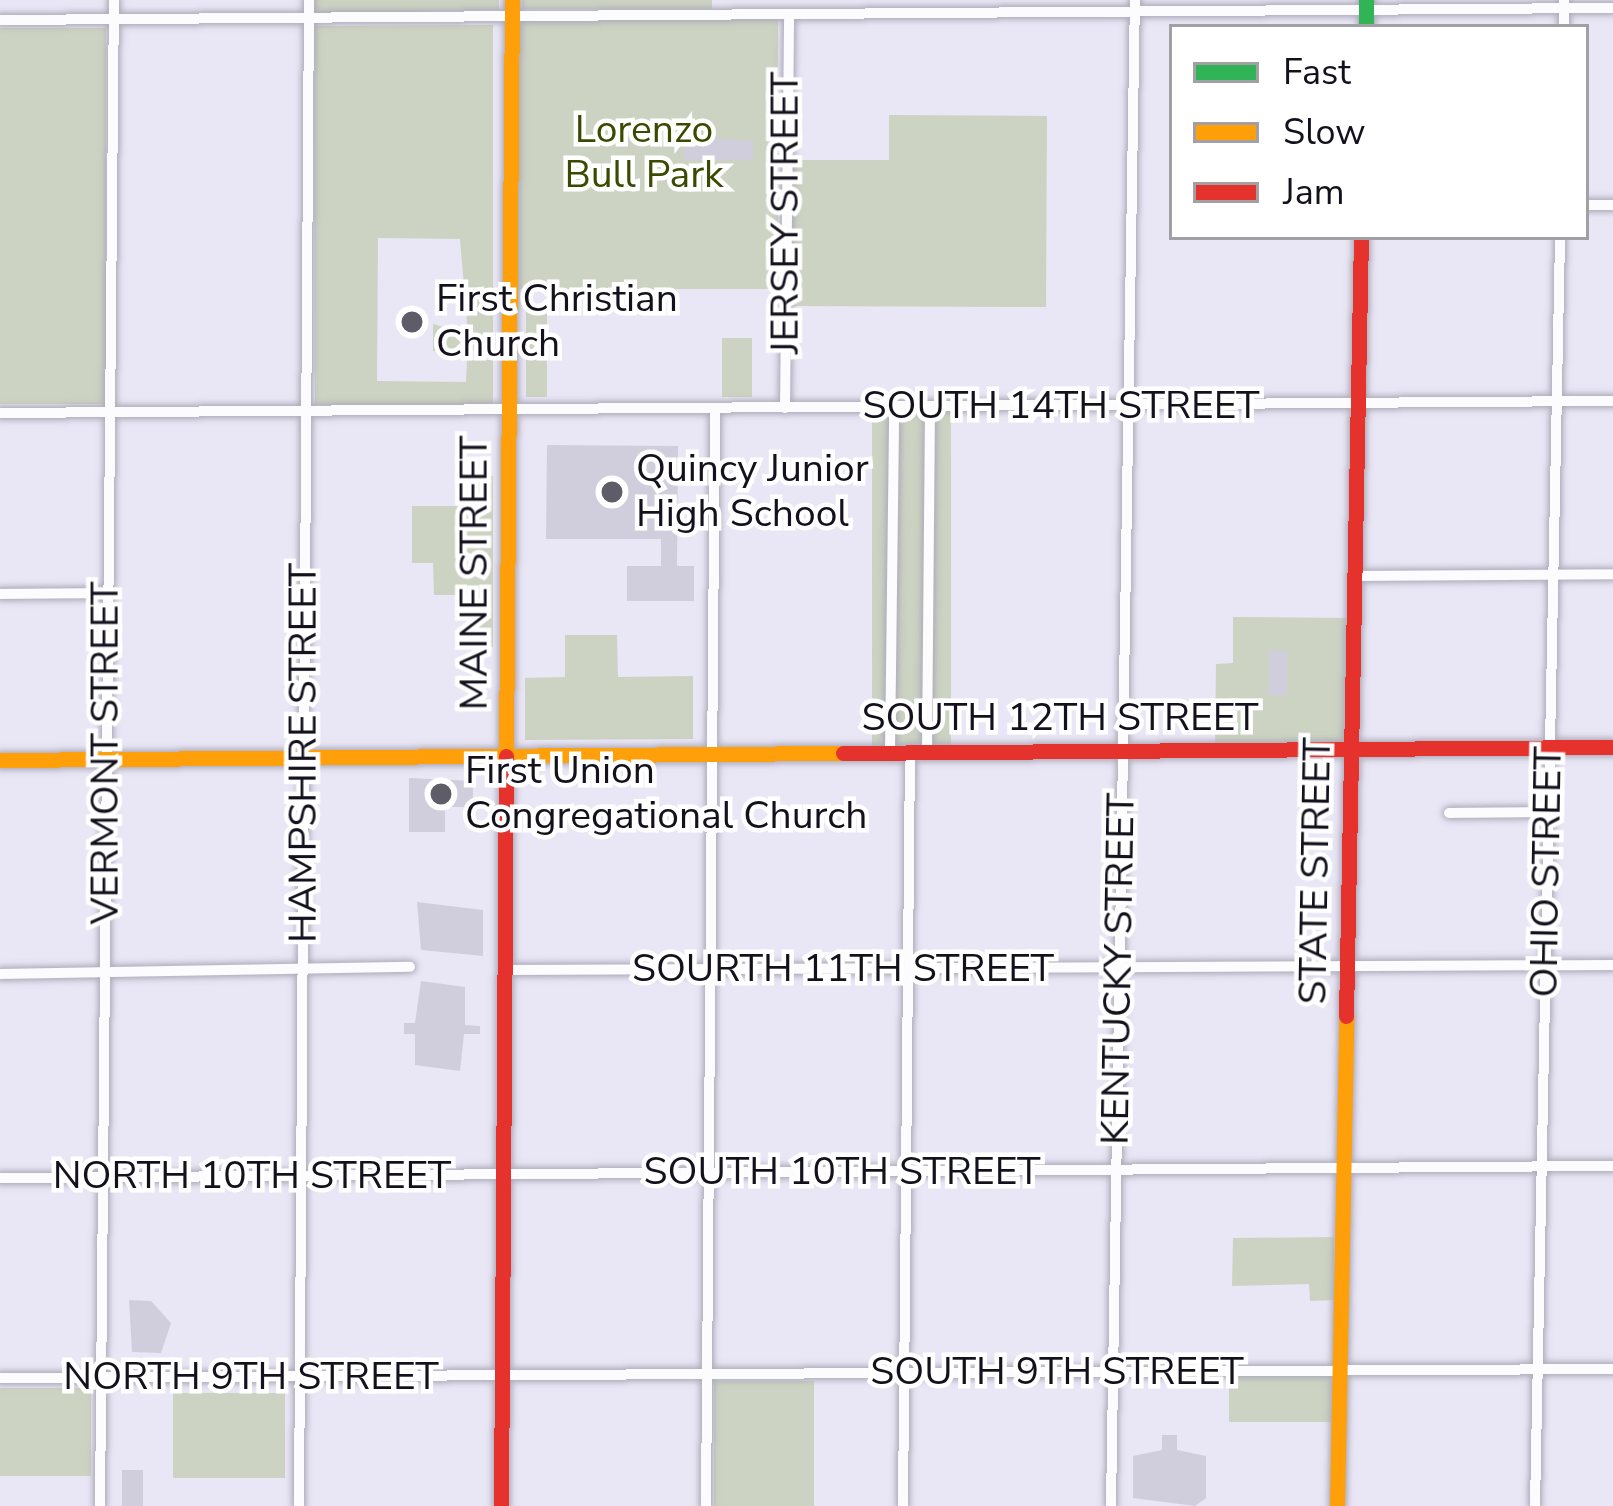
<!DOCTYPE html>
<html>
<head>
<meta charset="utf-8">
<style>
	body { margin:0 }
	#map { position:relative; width:1613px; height:1506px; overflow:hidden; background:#e9e6f6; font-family:"Nunito Sans",sans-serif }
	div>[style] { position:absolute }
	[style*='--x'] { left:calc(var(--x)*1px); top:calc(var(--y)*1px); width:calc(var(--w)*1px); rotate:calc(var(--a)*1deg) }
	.green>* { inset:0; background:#ccd3c2; transform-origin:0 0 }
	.building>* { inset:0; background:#d0cedc; transform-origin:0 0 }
	.roads { filter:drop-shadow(0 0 3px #adabb8) drop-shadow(0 0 3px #adabb8) }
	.street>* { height:10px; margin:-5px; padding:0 5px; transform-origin:5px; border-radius:5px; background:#fcfbfe }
	.fast>* { height:15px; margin:-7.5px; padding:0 7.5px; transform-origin:7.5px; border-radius:7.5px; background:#30b455 }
	.slow>* { height:15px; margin:-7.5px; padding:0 7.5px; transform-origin:7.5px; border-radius:7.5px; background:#ff9f0a }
	.jam>* { height:15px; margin:-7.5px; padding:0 7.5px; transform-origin:7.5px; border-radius:7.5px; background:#e5322d }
	.dots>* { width:33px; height:33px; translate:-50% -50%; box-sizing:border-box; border:6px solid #fff; border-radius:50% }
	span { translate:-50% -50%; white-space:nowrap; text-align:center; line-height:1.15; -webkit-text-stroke:9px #fff; paint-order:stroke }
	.park-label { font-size:39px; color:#3a4a00 }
	.street-label { font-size:39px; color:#14111d }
	.poi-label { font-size:39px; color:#14111d }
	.left { translate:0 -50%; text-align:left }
	.legend { position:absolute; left:1169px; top:24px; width:420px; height:216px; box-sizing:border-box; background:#fff; border:3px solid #a1a0a5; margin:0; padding:15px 21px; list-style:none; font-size:36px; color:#14111d }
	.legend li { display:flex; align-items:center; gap:24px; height:60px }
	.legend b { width:60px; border:3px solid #a1a0a5 }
</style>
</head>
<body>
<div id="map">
	<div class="green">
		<div style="clip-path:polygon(314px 0,499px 0,499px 10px,314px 14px)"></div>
		<div style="left:522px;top:0;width:190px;height:9px"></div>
		<div style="left:511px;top:18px;width:267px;height:271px"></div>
		<div style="clip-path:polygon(493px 25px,493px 350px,433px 351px,433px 324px,468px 334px,460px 239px,378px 238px,377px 381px,466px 382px,467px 360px,493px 360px,493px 405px,315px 405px,314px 26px)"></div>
		<div style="left:0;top:28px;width:106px;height:376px"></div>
		<div style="clip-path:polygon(889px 115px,1047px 116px,1046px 307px,790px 306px,791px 160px,889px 160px)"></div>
		<div style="left:526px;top:308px;width:21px;height:89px"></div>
		<div style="left:722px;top:338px;width:30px;height:59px"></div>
		<div style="left:872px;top:407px;width:79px;height:346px"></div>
		<div style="clip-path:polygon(478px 476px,493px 476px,493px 647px,473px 647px,473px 595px,434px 595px,433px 563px,412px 563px,412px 506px,477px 506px)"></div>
		<div style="clip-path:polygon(1233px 617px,1351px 618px,1350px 746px,1215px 745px,1216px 664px,1233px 663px)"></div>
		<div style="clip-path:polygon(565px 635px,617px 635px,618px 677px,693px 676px,693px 739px,525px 740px,525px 678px,565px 677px)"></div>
		<div style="clip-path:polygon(1334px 1237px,1334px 1300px,1310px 1301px,1309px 1284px,1232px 1286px,1233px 1238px)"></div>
		<div style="left:1229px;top:1376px;width:103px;height:46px"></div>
		<div style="left:714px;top:1381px;width:100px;height:125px"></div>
		<div style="left:0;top:1388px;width:91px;height:88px"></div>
		<div style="left:173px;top:1393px;width:112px;height:85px"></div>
	</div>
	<div class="building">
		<div style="clip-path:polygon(695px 137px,753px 141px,753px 160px,684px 160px,684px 141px)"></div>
		<div style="clip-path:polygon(547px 445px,678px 446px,677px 566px,694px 566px,694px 601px,627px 601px,627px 566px,661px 566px,661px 539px,546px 539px)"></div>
		<div style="left:1269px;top:651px;width:18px;height:44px"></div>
		<div style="clip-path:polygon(409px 778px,473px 781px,473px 807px,445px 807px,445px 832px,409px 832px)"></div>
		<div style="clip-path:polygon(417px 902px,483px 910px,483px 956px,421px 950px)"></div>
		<div style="clip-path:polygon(421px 981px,465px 987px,465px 1025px,480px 1026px,480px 1034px,464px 1034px,460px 1071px,415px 1065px,415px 1034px,404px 1034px,404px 1023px,415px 1023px)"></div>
		<div style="clip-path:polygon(129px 1300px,151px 1301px,171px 1323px,161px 1353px,132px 1352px)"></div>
		<div style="clip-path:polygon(1162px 1435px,1177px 1435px,1177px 1450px,1206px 1456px,1206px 1498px,1195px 1506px,1133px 1498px,1133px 1456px,1162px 1450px)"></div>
		<div style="left:122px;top:1470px;width:21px;height:36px"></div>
	</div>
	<div class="roads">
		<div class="street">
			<div style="--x:0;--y:20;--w:1613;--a:-0.43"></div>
			<div style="--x:1564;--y:27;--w:27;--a:-90"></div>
			<div style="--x:1586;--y:205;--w:27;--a:0"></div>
			<div style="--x:785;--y:408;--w:390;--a:-89.4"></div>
			<div style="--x:0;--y:413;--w:1613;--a:-0.43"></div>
			<div style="--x:1355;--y:576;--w:258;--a:-0.4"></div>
			<div style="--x:0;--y:594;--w:107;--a:-0.5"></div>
			<div style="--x:890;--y:752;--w:345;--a:-89.3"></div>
			<div style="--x:927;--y:752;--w:345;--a:-89.5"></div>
			<div style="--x:1449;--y:813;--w:100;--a:-0.6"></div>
			<div style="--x:505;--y:970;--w:1108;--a:-0.26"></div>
			<div style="--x:0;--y:974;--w:410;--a:-1"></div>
			<div style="--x:0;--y:1178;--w:1613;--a:-0.43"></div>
			<div style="--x:0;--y:1378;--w:1613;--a:-0.32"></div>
			<div style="--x:100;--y:1506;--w:1506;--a:-89.47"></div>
			<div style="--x:299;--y:1506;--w:1506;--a:-89.62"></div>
			<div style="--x:706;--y:1506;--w:1097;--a:-89.53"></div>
			<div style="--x:903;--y:1506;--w:754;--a:-89.47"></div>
			<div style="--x:1111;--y:1506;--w:1506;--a:-89.09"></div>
			<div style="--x:1535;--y:1506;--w:1269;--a:-88.87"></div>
		</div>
		<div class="fast">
			<div style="--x:1366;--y:0;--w:27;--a:90"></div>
		</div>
		<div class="slow">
			<div style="--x:506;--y:756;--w:756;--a:-89.55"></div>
			<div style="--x:0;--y:760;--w:843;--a:-0.48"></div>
			<div style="--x:1337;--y:1506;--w:490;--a:-88.9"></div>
		</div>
		<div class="jam">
			<div style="--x:843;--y:753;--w:770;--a:-0.45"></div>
			<div style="--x:1346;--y:1016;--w:779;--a:-88.9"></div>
			<div style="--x:501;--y:1506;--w:750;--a:-89.62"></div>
		</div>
	</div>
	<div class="dots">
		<div style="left:412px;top:322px;background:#5f5c69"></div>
		<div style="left:612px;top:492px;background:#5f5c69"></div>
		<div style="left:441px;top:794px;background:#5f5c69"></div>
	</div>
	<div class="park-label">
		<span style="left:644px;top:153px">Lorenzo<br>Bull Park</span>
	</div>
	<div class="street-label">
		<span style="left:786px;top:213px;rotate:-90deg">JERSEY STREET</span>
		<span style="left:1061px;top:406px">SOUTH 14TH STREET</span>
		<span style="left:475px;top:573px;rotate:-90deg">MAINE STREET</span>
		<span style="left:1060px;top:718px">SOUTH 12TH STREET</span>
		<span style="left:106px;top:753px;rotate:-90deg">VERMONT STREET</span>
		<span style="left:304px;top:753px;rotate:-90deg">HAMPSHIRE STREET</span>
		<span style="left:1316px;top:871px;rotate:-89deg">STATE STREET</span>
		<span style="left:1547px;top:872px;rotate:-89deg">OHIO STREET</span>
		<span style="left:843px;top:969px">SOURTH 11TH STREET</span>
		<span style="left:1119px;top:969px;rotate:-89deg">KENTUCKY STREET</span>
		<span style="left:842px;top:1172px">SOUTH 10TH STREET</span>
		<span style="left:252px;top:1176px">NORTH 10TH STREET</span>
		<span style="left:1057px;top:1372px">SOUTH 9TH STREET</span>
		<span style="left:251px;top:1377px">NORTH 9TH STREET</span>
	</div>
	<div class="poi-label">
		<span class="left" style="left:436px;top:322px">First Christian<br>Church</span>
		<span class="left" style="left:636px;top:492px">Quincy Junior<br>High School</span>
		<span class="left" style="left:465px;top:794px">First Union<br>Congregational Church</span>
	</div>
	<ul class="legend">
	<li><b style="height:15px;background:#30b455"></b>Fast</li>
	<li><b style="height:15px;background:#ff9f0a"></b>Slow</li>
	<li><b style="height:15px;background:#e5322d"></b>Jam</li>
	</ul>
</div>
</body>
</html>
